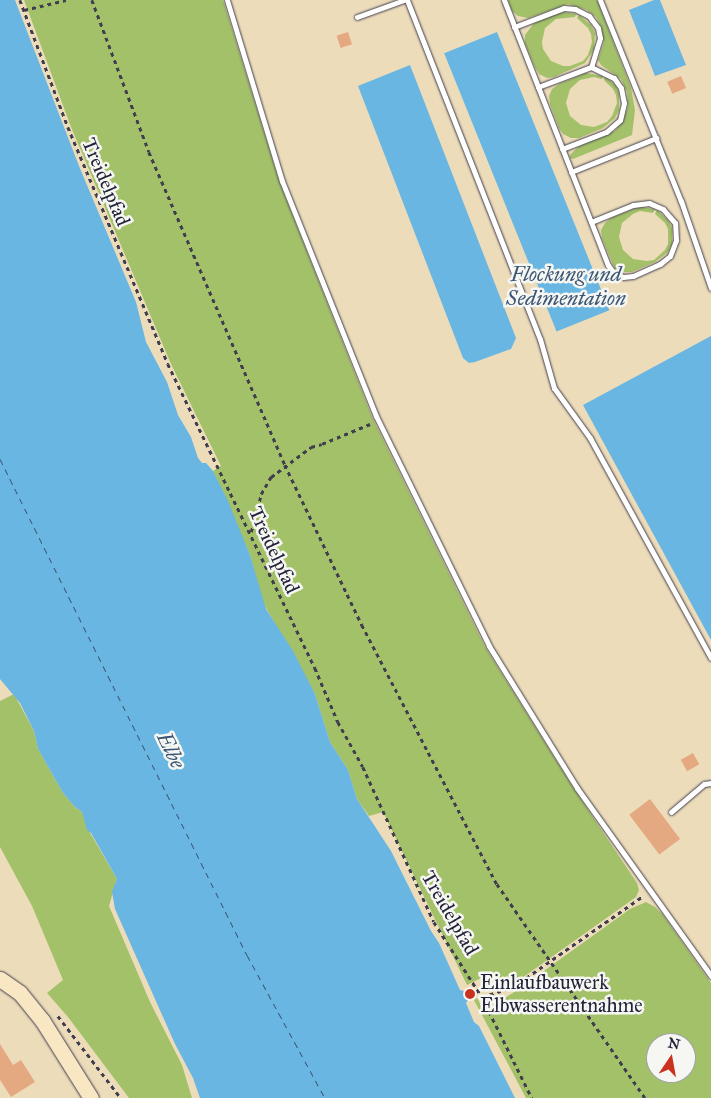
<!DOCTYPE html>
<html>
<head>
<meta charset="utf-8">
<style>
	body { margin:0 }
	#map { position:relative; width:711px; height:1098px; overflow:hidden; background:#eddcba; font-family:"IM FELL Great Primer",serif }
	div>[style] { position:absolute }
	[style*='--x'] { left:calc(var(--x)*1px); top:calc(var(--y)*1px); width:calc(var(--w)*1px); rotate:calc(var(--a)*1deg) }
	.green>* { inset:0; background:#a3c169 }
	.water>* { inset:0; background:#69b6e2; transform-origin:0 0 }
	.ferry>* { height:1px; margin-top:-0.5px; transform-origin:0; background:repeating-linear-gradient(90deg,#3b5675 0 6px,transparent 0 11px) }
	.building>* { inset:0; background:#e5a982; transform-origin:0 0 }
	.path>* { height:2.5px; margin-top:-1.25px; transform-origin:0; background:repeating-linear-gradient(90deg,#403e4e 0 4px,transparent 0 8px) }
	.roads { filter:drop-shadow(0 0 1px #403e4e) drop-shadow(0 0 1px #403e4e) }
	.lane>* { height:5px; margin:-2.5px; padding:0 2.5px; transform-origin:2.5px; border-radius:2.5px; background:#fff }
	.secondary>* { height:15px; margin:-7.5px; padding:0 7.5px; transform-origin:7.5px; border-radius:7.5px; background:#f9e7c3 }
	.dots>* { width:14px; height:14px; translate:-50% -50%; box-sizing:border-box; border:2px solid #f6f6f2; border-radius:50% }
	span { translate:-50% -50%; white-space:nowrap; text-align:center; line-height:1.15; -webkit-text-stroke:5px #f6f6f2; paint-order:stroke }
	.street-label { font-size:20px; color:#22223b }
	.poi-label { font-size:20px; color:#22223b }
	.left { translate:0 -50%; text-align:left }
	.water-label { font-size:21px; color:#3b5675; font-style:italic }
	.north { position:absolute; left:646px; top:1033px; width:50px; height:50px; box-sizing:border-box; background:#f6f6f2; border:1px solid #a1a1a9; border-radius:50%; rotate:12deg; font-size:14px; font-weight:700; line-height:20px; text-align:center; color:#22223b }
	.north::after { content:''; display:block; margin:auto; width:18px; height:22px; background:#c8321e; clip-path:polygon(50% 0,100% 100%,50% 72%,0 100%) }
</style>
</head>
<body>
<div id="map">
	<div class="green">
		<div style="clip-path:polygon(24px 0,223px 0,279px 181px,372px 417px,485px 647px,574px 789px,637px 883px,639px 890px,636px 897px,515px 983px,483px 977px,467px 985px,383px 812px,369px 816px,357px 799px,348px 770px,330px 742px,315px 694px,262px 601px,250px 555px,213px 471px,221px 466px,171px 364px,71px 127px)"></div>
		<div style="clip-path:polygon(508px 0,597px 0,631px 88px,635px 110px,632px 135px,573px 159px,570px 158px,570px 155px,578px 147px,615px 131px,624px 119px,628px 106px,627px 92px,621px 79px,601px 65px,598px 60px,604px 42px,601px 26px,596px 17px,587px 10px,568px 4px,528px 18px,518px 16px,512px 11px)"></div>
		<div style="clip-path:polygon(562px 12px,576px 14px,575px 17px,556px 19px,545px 28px,542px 42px,543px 49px,551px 61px,563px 66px,570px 66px,583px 61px,588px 55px,592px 42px,591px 34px,588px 28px,577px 18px,579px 15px,591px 25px,595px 33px,594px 49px,585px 63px,554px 77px,547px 78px,539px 74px,535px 67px,525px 43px,525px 35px,534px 23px)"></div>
		<div style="clip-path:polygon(586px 73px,603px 76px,602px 79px,594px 77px,580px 80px,570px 89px,566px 103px,570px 116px,581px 125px,594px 127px,607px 122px,612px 116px,617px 103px,616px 95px,613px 89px,604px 80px,605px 76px,616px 86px,619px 94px,619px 110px,615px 118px,603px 128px,579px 138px,571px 138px,563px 134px,559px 128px,550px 104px,549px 96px,552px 89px,559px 84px)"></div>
		<div style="clip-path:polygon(639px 207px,655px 209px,653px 213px,640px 211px,633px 214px,622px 223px,619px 237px,623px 250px,633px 259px,647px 261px,654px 260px,665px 250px,668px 244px,668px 229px,665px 223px,655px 214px,657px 210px,668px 220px,672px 228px,672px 244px,668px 252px,655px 262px,632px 272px,624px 272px,615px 269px,612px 262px,602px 238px,601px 230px,605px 223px,611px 218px)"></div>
		<div style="clip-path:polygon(14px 694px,34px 731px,38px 749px,63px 793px,75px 807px,82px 812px,89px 831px,117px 879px,109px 906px,150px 1002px,182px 1065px,192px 1098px,129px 1098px,68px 1017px,47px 993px,63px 980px,32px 906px,0 847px,0 701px)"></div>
		<div style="clip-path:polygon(evenodd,646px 902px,655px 907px,663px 915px,711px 983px,711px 1098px,526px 1098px,474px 1000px,477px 998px,484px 1011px,516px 991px,630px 909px,646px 902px,656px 1043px,686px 1043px,686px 1073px,656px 1073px,656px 1043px)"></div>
	</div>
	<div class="water">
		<div style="clip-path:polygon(0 0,15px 0,79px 166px,136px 302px,146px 342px,167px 382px,178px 415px,191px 437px,198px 458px,202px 463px,206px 463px,213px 471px,228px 501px,250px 555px,266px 609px,293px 651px,315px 694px,330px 742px,348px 770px,357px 799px,391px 851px,431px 931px,439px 943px,460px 990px,464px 991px,466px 995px,463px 996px,466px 996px,468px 1000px,466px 1003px,474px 1022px,479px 1026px,515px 1098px,200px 1098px,193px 1078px,175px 1044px,115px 909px,112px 892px,117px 879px,91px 833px,87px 830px,82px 812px,75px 807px,63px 793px,38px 749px,34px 731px,20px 703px,0 679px)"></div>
		<div style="clip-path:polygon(654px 0,660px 0,686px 65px,655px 76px,629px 10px)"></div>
		<div style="left:497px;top:32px;width:300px;height:57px;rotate:68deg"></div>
		<div style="clip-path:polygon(410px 65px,516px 338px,511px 349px,475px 362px,469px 363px,463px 358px,358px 86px)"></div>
		<div style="clip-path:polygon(711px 336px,711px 640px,583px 405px)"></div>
	</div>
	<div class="ferry">
		<div style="--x:0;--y:459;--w:554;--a:63.53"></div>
		<div style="--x:247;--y:955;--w:163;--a:61.4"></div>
	</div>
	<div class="building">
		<div style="left:348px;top:32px;width:13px;height:12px;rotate:72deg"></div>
		<div style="left:681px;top:76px;width:13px;height:15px;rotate:67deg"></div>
		<div style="left:693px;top:753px;width:13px;height:14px;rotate:61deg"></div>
		<div style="left:650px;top:799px;width:50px;height:26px;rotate:53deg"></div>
		<div style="clip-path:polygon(0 1044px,13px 1065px,21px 1060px,35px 1082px,11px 1097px,0 1080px)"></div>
	</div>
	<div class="path">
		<div style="--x:20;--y:0;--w:136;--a:69.3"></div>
		<div style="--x:68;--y:127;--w:257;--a:67.1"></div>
		<div style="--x:168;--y:364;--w:338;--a:64.2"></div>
		<div style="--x:315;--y:668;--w:59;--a:66.9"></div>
		<div style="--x:338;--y:722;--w:51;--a:60.9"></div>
		<div style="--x:363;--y:767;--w:170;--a:65.4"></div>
		<div style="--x:434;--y:922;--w:89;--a:57.4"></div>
		<div style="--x:482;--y:997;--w:113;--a:63.7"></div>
		<div style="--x:92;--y:0;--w:162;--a:69.4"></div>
		<div style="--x:149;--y:152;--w:341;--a:66.5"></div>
		<div style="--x:285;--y:465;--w:178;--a:64.3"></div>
		<div style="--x:362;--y:625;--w:292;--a:62.5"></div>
		<div style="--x:497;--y:884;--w:260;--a:55.3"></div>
		<div style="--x:24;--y:10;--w:43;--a:-13.4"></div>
		<div style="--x:251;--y:532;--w:39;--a:-75"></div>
		<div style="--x:261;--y:494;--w:20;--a:-60"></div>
		<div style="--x:271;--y:477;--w:50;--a:-36.9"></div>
		<div style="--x:311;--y:447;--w:11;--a:-15"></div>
		<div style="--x:322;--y:444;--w:52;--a:-22.6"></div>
		<div style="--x:482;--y:997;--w:33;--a:-18"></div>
		<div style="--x:513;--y:987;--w:159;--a:-35"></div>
		<div style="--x:58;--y:1016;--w:103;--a:52.5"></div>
	</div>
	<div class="roads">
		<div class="lane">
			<div style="--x:227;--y:0;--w:189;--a:73.1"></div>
			<div style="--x:282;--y:181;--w:253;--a:68.2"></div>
			<div style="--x:376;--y:416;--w:256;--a:63.8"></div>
			<div style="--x:489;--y:646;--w:167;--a:58.2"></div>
			<div style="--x:577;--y:788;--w:231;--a:54.5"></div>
			<div style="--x:407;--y:0;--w:364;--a:68.6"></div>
			<div style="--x:540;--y:339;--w:51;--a:74.1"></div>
			<div style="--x:554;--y:388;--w:62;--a:54.2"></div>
			<div style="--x:590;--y:438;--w:251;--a:61.2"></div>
			<div style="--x:504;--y:0;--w:285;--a:68.6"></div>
			<div style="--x:608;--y:265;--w:9;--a:54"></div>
			<div style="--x:613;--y:272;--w:11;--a:27"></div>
			<div style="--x:623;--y:277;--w:10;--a:-6"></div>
			<div style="--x:633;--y:276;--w:30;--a:-24"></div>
			<div style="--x:660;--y:264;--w:13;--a:-39"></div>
			<div style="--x:670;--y:256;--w:17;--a:-69"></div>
			<div style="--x:676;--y:240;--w:17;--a:-93"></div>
			<div style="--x:675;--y:223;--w:18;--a:-131"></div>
			<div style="--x:663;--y:209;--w:15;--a:-157"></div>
			<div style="--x:649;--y:203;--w:16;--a:173"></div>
			<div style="--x:633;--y:205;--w:45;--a:158"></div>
			<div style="--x:600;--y:0;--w:217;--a:68.1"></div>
			<div style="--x:681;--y:201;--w:92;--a:71"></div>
			<div style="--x:357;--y:17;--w:50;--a:-19.9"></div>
			<div style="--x:514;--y:27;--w:53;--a:-20.8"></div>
			<div style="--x:564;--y:8;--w:11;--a:5"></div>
			<div style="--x:575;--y:9;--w:16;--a:27"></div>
			<div style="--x:589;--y:16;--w:15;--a:53"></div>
			<div style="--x:598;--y:28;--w:10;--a:79"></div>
			<div style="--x:600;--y:38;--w:30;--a:107"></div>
			<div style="--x:591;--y:67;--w:25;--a:26"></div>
			<div style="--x:614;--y:78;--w:12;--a:55"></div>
			<div style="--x:621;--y:88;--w:15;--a:79"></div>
			<div style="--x:624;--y:103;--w:17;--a:103"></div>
			<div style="--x:620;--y:120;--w:18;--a:139"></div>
			<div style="--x:606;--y:132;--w:47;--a:158.9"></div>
			<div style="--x:538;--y:87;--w:57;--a:-20.7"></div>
			<div style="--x:571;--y:172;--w:92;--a:-21.8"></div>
			<div style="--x:671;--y:812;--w:43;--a:-40.3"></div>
			<div style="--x:704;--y:784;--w:7;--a:-8"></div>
		</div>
		<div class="secondary">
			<div style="--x:0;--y:979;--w:24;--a:35"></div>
			<div style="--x:20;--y:993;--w:35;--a:51"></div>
			<div style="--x:42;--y:1020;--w:92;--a:57.9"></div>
		</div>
	</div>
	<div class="dots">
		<div style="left:470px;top:994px;background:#c8321e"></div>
	</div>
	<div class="street-label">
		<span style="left:106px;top:182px;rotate:67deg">Treidelpfad</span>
		<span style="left:274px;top:550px;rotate:65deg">Treidelpfad</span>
		<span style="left:450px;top:913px;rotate:60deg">Treidelpfad</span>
	</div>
	<div class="poi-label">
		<span class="left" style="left:480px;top:994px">Einlaufbauwerk<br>Elbwasserentnahme</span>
	</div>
	<div class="water-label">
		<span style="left:566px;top:286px">Flockung und<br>Sedimentation</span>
		<span style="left:171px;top:750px;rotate:64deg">Elbe</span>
	</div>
	<div class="north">N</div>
</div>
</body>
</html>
